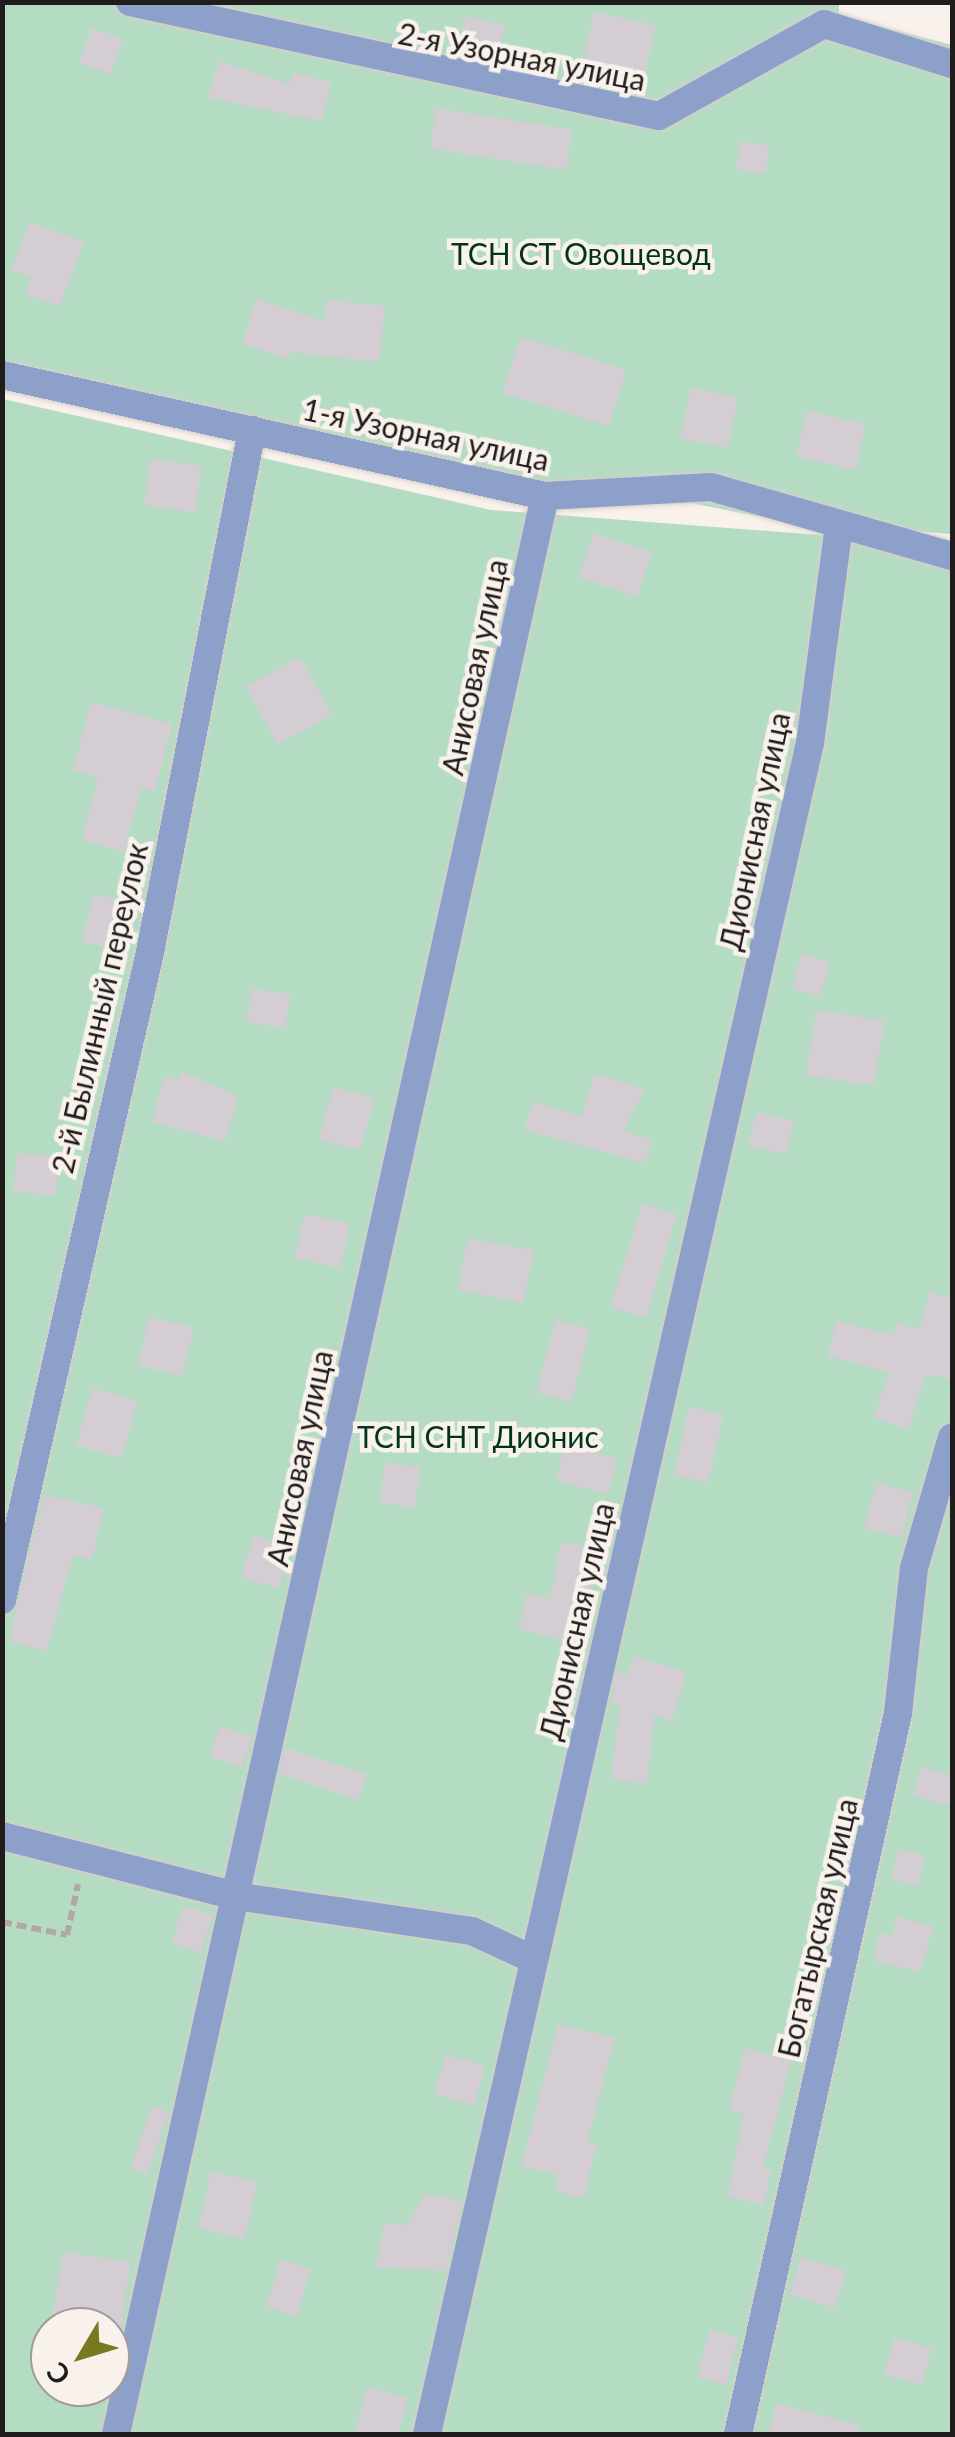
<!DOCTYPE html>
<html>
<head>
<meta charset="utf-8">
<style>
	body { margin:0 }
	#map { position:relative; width:955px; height:2437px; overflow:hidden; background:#f9f1ec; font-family:Lato,sans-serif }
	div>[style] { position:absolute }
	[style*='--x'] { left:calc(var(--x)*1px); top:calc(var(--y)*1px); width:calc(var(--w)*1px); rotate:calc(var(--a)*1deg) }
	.green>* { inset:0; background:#b4dcc3 }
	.building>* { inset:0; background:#d4cdd3; transform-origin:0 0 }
	.path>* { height:6px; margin-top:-3px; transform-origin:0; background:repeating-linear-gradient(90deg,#afa8a5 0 10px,transparent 0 15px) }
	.roads { filter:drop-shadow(0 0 2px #d6cfcb) drop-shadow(0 0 2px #d6cfcb) }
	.minor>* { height:28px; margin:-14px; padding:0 14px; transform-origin:14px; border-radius:14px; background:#8da0c9 }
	span { translate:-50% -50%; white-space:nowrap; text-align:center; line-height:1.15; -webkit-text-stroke:9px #f9f1ec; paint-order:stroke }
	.street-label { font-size:30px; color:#1f1c1b }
	.park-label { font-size:30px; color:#00341c }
	.frame { position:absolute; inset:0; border:5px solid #1f1c1b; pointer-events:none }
	.north { position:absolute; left:30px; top:2307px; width:100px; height:100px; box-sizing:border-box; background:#f9f1ec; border:2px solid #a29c98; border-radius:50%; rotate:232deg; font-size:28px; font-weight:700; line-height:40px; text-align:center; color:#1f1c1b }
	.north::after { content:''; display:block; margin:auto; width:35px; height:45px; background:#787920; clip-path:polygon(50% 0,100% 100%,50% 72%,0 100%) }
</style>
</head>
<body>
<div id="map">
	<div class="green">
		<div style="clip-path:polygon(839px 2px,839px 16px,952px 45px,952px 534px,781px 521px,691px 503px,582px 506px,3px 388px,3px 3px)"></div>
		<div style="clip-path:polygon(evenodd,3px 399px,491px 510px,952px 545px,952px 2434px,3px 2434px,3px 399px,50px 2327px,110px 2327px,110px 2387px,50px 2387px,50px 2327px)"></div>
	</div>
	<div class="building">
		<div style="left:594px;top:12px;width:63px;height:59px;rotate:12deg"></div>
		<div style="left:465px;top:16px;width:41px;height:35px;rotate:13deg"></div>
		<div style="left:91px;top:28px;width:34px;height:37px;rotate:19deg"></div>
		<div style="clip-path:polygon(219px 61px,290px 84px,293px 73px,331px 82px,322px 121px,207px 98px)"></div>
		<div style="left:436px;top:108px;width:138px;height:41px;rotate:9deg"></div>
		<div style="left:740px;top:141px;width:30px;height:28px;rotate:9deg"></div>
		<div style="clip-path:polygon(29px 222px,84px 242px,60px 306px,25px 294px,31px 277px,11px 270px)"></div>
		<div style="clip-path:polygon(256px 299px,325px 321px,327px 300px,385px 306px,379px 362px,291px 352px,289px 359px,242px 344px)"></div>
		<div style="left:520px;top:337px;width:111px;height:59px;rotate:17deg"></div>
		<div style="left:691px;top:388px;width:48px;height:51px;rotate:12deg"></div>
		<div style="left:806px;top:411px;width:61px;height:47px;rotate:12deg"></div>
		<div style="left:151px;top:458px;width:52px;height:47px;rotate:9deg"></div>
		<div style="left:593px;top:533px;width:62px;height:47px;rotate:18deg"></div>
		<div style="left:300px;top:657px;width:66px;height:62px;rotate:61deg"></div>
		<div style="clip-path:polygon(91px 702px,172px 724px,155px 792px,141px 788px,124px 852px,82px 840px,98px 777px,73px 770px)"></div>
		<div style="left:93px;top:894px;width:43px;height:49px;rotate:13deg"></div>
		<div style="left:801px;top:954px;width:29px;height:36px;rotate:14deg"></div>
		<div style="left:252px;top:988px;width:39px;height:34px;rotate:10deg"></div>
		<div style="left:816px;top:1010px;width:69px;height:66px;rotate:9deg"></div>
		<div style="clip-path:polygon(181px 1071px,238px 1096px,225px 1142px,152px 1122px,164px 1076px,179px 1080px)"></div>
		<div style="clip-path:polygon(594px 1074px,644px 1089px,624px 1131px,652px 1140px,645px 1163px,524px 1130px,533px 1101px,582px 1117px)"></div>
		<div style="left:333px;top:1087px;width:43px;height:54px;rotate:15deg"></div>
		<div style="left:756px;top:1112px;width:38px;height:35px;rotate:12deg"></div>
		<div style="left:17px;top:1153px;width:42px;height:39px;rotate:5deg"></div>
		<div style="left:642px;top:1204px;width:37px;height:108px;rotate:17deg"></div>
		<div style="left:304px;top:1214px;width:47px;height:45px;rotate:12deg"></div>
		<div style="left:468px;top:1238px;width:67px;height:53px;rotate:11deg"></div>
		<div style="clip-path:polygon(929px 1292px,952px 1298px,952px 1380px,926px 1374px,908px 1429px,874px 1418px,889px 1372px,828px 1356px,836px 1321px,893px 1335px,896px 1324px,920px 1329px)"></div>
		<div style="left:149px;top:1317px;width:46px;height:50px;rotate:13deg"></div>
		<div style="left:555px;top:1320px;width:36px;height:75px;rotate:14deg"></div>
		<div style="left:92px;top:1388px;width:47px;height:60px;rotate:15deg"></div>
		<div style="left:689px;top:1407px;width:35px;height:70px;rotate:12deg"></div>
		<div style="left:565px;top:1445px;width:54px;height:37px;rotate:14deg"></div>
		<div style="left:385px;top:1462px;width:36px;height:41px;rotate:8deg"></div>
		<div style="left:876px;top:1483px;width:38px;height:47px;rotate:14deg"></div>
		<div style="clip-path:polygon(44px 1495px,104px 1508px,92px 1560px,73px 1555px,47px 1651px,9px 1641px)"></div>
		<div style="left:254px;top:1535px;width:39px;height:44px;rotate:17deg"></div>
		<div style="clip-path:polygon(561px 1542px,600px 1549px,581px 1645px,519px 1629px,527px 1593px,550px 1599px)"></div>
		<div style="clip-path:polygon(634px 1656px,686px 1672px,672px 1721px,655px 1715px,646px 1784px,611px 1779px,620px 1705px,611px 1702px,617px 1672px,628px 1675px)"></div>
		<div style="left:220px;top:1726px;width:34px;height:32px;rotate:19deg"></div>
		<div style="left:286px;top:1748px;width:85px;height:27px;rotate:18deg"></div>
		<div style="clip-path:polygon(920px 1767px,952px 1775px,952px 1806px,913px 1796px)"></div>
		<div style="left:899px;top:1849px;width:27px;height:31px;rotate:15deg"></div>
		<div style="left:183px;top:1906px;width:31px;height:39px;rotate:17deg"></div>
		<div style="clip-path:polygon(896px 1917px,933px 1926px,921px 1972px,873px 1961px,880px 1933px,892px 1936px)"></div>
		<div style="clip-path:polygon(558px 2025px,615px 2037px,588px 2140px,596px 2145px,584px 2198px,555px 2191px,558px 2174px,521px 2166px)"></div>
		<div style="clip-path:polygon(745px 2048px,791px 2061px,763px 2168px,771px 2169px,764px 2205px,727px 2197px,744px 2114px,729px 2110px)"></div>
		<div style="left:445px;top:2055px;width:41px;height:41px;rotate:14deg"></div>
		<div style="left:152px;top:2106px;width:18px;height:66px;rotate:19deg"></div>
		<div style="left:211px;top:2171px;width:48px;height:59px;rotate:13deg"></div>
		<div style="clip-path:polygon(425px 2194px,462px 2201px,446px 2271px,376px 2267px,384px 2222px,406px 2226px)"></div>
		<div style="left:62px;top:2252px;width:69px;height:76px;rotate:8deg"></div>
		<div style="left:801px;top:2257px;width:47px;height:39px;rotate:17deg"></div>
		<div style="left:280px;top:2260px;width:32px;height:49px;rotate:16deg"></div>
		<div style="left:709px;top:2330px;width:30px;height:49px;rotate:14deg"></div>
		<div style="left:894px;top:2338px;width:39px;height:38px;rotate:15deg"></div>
		<div style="clip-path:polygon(367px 2387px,408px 2398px,398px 2434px,355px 2434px)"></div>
		<div style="clip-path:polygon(776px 2403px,859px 2425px,858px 2434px,768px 2434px)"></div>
	</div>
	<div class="path">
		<div style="--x:2;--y:1922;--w:66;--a:11.3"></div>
		<div style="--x:67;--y:1935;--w:52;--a:-77.8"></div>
	</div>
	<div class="roads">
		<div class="minor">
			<div style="--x:130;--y:2;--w:541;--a:12.16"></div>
			<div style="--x:659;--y:116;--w:189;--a:-29.1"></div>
			<div style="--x:824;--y:24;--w:134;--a:17.4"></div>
			<div style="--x:2;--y:375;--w:556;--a:12.56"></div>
			<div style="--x:545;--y:496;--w:166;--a:-3.1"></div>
			<div style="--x:711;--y:487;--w:251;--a:16"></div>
			<div style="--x:2;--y:1600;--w:665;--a:-77.13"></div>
			<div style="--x:150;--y:952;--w:532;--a:-78.94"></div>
			<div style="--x:2;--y:1836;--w:241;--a:14.4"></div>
			<div style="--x:235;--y:1896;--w:240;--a:8.4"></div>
			<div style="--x:472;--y:1931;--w:66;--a:25"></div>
			<div style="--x:116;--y:2434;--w:1985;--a:-77.52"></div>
			<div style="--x:427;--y:2434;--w:1734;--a:-77.24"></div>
			<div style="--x:810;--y:743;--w:219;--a:-82.4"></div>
			<div style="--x:738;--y:2434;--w:739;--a:-77.49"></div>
			<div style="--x:898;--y:1713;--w:146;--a:-83.7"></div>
			<div style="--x:914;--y:1568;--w:136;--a:-73.8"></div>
		</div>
	</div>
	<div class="street-label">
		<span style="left:522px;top:56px;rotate:11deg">2-я Узорная улица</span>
		<span style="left:426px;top:434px;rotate:12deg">1-я Узорная улица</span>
		<span style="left:474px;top:667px;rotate:-78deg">Анисовая улица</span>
		<span style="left:754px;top:831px;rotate:-78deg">Дионисная улица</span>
		<span style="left:99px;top:1008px;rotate:-77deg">2-й Былинный переулок</span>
		<span style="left:299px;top:1458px;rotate:-78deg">Анисовая улица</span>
		<span style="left:576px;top:1621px;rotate:-77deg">Дионисная улица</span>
		<span style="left:817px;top:1928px;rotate:-77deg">Богатырская улица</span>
	</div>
	<div class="park-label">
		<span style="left:581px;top:253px">ТСН СТ Овощевод</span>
		<span style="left:478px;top:1436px">ТСН СНТ Дионис</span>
	</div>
	<div class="frame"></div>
	<div class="north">С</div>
</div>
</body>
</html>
